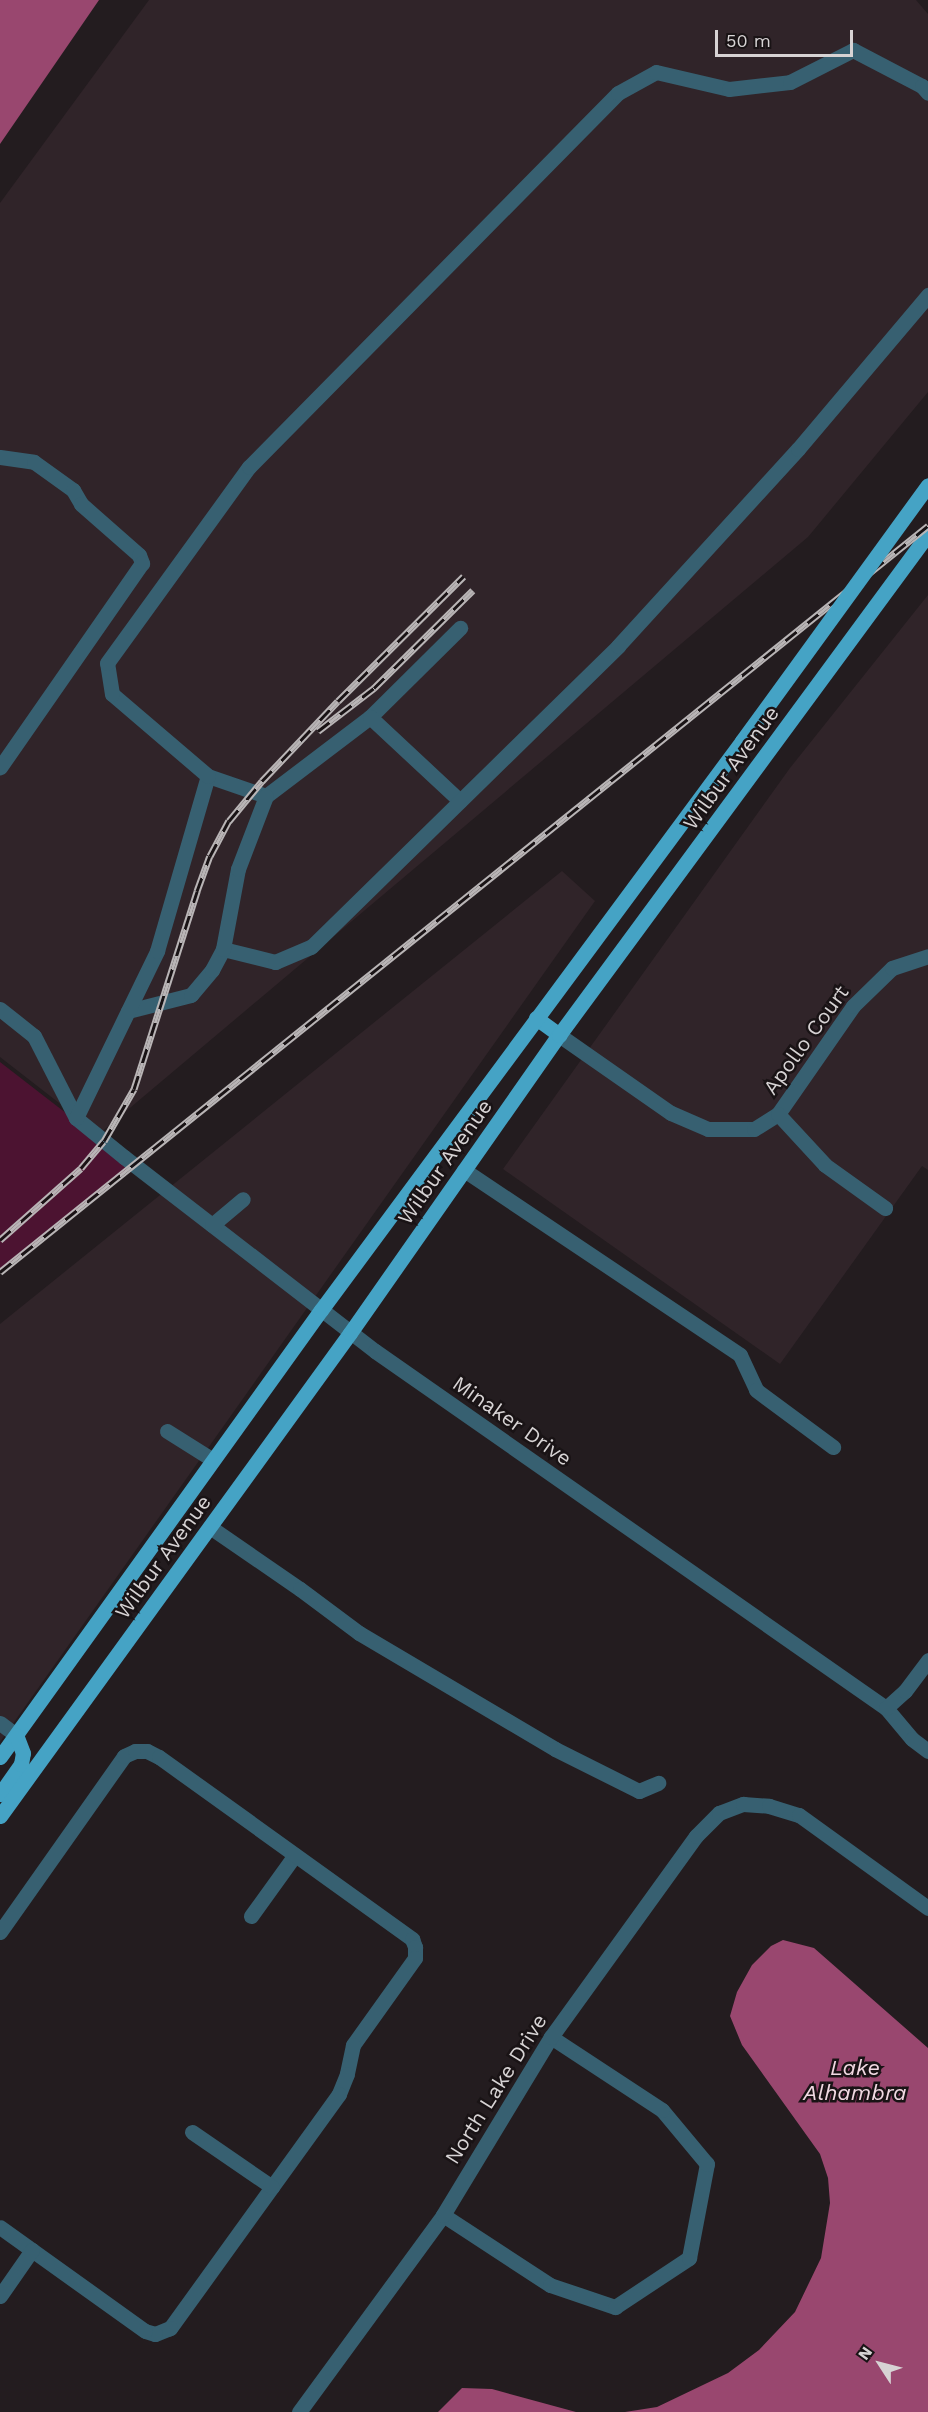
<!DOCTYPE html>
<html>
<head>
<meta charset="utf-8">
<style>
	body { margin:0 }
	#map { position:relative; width:928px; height:2412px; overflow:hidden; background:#231c1f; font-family:"Work Sans",sans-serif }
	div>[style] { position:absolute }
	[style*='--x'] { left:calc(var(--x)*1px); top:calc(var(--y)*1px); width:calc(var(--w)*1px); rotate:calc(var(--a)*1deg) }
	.built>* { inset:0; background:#302429 }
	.green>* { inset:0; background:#4c1331 }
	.water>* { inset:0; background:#99476f }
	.minor>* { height:15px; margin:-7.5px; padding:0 7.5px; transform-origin:7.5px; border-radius:7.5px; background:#376071 }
	.major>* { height:15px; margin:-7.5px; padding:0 7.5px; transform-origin:7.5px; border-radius:7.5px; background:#45a3c5 }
	.rail>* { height:7px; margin-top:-3.5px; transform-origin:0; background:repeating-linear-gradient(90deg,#191315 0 14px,#b9b5b6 0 28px); box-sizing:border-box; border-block:2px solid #b9b5b6 }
	.major-bridge>* { height:15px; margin:-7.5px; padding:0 7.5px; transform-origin:7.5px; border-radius:7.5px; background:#45a3c5 }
	span { translate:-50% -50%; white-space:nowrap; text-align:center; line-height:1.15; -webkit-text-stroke:5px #191315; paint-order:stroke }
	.street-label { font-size:21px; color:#d7d3d4 }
	.water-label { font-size:22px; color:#f1d9e2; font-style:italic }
	.north { position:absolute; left:850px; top:2334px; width:60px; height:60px; -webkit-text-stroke:4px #191315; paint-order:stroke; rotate:306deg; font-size:16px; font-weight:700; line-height:24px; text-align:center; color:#d7d3d4 }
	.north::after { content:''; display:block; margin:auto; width:21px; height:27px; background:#d7d3d4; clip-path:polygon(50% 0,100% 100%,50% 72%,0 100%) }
	.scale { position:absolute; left:715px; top:30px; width:138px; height:27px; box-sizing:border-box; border:3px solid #d7d3d4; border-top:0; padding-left:8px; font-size:18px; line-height:21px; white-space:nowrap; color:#d7d3d4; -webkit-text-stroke:4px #191315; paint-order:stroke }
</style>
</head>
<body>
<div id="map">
	<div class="built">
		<div style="clip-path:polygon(149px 0,916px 0,928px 14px,928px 392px,808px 537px,99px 1134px,0 1057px,0 203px)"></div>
		<div style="clip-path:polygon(928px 595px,928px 1170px,922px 1166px,780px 1364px,503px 1169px,790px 768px)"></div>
		<div style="clip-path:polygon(562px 871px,595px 901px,0 1742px,0 1324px)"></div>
	</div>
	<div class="green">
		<div style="clip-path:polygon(0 1062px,133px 1165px,0 1272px)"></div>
	</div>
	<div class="water">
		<div style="clip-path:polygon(0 0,99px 0,0 144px)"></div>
		<div style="clip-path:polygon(783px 1940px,814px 1948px,928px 2048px,928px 2412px,625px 2412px,657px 2407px,728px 2373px,759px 2350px,795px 2312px,821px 2258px,830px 2203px,828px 2178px,820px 2154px,742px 2045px,730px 2016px,737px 1992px,752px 1965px,771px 1946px)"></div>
		<div style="clip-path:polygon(462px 2388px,492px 2389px,576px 2412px,438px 2412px)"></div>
	</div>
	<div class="minor">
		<div style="--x:0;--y:457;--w:34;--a:8"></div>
		<div style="--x:34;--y:462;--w:48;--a:35.7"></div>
		<div style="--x:73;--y:490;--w:16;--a:60"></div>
		<div style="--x:81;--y:504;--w:77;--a:41.3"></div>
		<div style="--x:139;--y:555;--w:9;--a:69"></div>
		<div style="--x:142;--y:563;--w:249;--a:124.8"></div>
		<div style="--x:370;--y:717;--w:127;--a:-44.7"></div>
		<div style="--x:208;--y:776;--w:61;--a:19"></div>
		<div style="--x:266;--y:796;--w:131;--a:-37.2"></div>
		<div style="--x:370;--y:717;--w:123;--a:43"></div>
		<div style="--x:223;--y:949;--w:54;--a:14"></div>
		<div style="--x:275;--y:962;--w:39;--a:-23"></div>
		<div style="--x:311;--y:947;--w:430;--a:-44.4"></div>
		<div style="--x:618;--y:646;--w:267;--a:-47.6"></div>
		<div style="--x:798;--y:449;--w:202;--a:-49.8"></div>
		<div style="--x:0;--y:1009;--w:43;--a:38.5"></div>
		<div style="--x:34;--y:1036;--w:92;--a:62.9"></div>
		<div style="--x:76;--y:1118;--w:62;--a:39.1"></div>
		<div style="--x:124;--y:1157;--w:317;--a:37.7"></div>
		<div style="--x:375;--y:1351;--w:623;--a:34.94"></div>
		<div style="--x:886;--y:1708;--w:40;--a:50"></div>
		<div style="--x:912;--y:1739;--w:20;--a:37"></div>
		<div style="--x:128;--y:1011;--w:65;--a:-14.3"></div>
		<div style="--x:191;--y:995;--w:33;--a:-50"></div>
		<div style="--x:212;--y:970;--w:24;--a:-62"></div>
		<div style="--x:223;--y:949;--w:81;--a:-79.4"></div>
		<div style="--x:238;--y:869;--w:78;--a:-69"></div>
		<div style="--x:559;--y:1035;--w:136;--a:34.9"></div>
		<div style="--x:671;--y:1113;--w:40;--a:23.4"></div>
		<div style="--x:708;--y:1129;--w:46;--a:0"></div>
		<div style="--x:754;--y:1129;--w:28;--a:-32"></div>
		<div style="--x:778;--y:1114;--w:131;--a:-55.2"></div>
		<div style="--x:853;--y:1006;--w:54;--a:-44.3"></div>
		<div style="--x:892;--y:968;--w:38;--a:-18"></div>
		<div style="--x:778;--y:1114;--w:69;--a:47.3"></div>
		<div style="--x:825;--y:1165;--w:74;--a:35.6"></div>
		<div style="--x:76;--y:1118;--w:186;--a:-64.1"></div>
		<div style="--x:157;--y:951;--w:182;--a:-73.8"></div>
		<div style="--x:208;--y:776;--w:126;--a:-139.5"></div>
		<div style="--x:112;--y:694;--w:31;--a:-99"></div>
		<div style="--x:107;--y:663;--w:242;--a:-54.1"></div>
		<div style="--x:249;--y:467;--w:525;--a:-45.39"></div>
		<div style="--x:618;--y:93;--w:43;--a:-28.9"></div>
		<div style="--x:656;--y:72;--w:75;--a:13.1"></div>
		<div style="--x:729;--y:89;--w:61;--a:-6.5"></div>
		<div style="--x:790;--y:82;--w:71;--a:-26.9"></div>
		<div style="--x:853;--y:50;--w:78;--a:27.6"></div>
		<div style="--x:922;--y:86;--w:9;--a:49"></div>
		<div style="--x:464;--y:1170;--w:332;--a:33.8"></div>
		<div style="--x:740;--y:1355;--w:38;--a:65"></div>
		<div style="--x:756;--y:1390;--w:96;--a:36.5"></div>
		<div style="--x:212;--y:1225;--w:40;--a:-40"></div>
		<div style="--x:167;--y:1431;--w:54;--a:32.2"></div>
		<div style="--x:210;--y:1527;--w:109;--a:34.6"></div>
		<div style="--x:300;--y:1589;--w:74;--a:36.7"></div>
		<div style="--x:359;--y:1633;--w:228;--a:30.6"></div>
		<div style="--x:555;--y:1749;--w:94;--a:26.6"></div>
		<div style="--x:639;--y:1791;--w:21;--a:-23"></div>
		<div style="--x:886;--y:1708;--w:25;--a:-42"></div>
		<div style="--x:905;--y:1691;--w:39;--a:-53"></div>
		<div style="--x:0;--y:1723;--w:20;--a:37"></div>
		<div style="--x:251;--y:1916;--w:75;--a:-54.2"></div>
		<div style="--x:0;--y:1932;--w:215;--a:-54.8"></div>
		<div style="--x:124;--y:1756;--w:12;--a:-24"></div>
		<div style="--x:135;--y:1751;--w:12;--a:0"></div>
		<div style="--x:147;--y:1751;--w:13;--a:27"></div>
		<div style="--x:159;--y:1757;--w:312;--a:35.7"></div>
		<div style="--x:412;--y:1939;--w:9;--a:69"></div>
		<div style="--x:415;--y:1947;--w:11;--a:90"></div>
		<div style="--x:415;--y:1958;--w:107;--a:125.5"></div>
		<div style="--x:353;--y:2045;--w:30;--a:102"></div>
		<div style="--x:347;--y:2074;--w:22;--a:112"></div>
		<div style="--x:339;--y:2094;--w:289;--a:125.8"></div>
		<div style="--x:170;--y:2328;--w:16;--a:158"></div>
		<div style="--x:155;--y:2334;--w:10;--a:-163"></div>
		<div style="--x:145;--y:2331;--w:178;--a:-144.4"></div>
		<div style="--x:192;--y:2132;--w:97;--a:34.5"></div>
		<div style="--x:443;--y:2215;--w:128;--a:33.2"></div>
		<div style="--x:550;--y:2285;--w:69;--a:18.7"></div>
		<div style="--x:615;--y:2307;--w:89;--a:-33.5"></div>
		<div style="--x:689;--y:2258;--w:96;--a:-79.2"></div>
		<div style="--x:707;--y:2164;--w:70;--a:-129.8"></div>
		<div style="--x:662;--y:2110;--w:133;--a:-146.7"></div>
		<div style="--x:0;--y:2296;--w:56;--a:-55.2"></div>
		<div style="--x:299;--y:2412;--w:244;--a:-53.8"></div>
		<div style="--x:443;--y:2215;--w:208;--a:-58.8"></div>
		<div style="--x:551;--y:2037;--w:248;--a:-54.2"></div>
		<div style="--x:696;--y:1836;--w:33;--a:-45"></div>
		<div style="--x:719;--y:1813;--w:26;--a:-21"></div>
		<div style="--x:743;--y:1804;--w:26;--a:4"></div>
		<div style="--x:769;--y:1806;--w:31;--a:17"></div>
		<div style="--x:799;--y:1815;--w:159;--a:35.8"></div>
	</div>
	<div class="major">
		<div style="--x:536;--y:1018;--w:29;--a:36"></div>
		<div style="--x:0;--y:1757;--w:550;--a:-54.32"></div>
		<div style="--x:321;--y:1310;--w:708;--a:-53.5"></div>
		<div style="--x:0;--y:1794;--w:37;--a:-55"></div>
		<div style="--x:21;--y:1764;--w:11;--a:-80"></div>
		<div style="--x:23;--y:1753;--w:19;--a:-111"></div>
		<div style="--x:0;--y:1816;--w:596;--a:-54.07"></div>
		<div style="--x:350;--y:1333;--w:364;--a:-55"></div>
		<div style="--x:559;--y:1035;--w:622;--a:-53.63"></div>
	</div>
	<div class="rail">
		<div style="--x:318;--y:731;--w:71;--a:-37.5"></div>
		<div style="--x:374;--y:688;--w:139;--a:-44.7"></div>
		<div style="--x:0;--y:1240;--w:108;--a:-41.6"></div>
		<div style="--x:81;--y:1168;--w:35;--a:-50"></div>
		<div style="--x:104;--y:1141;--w:60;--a:-60"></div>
		<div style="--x:134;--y:1089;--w:208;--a:-72.3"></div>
		<div style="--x:197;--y:891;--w:37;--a:-70"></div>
		<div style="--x:210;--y:856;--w:40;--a:-62"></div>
		<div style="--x:229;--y:821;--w:52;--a:-50.5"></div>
		<div style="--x:262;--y:781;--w:110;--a:-46.5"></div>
		<div style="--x:338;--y:701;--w:177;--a:-44.8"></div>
		<div style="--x:0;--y:1272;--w:1191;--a:-38.8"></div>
	</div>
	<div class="major-bridge">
		<div style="--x:742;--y:741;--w:316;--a:-54"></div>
	</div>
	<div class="street-label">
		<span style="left:731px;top:768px;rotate:-54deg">Wilbur Avenue</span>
		<span style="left:806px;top:1040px;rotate:-54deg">Apollo Court</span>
		<span style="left:445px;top:1162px;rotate:-55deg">Wilbur Avenue</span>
		<span style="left:512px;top:1421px;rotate:35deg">Minaker Drive</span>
		<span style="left:163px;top:1557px;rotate:-54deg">Wilbur Avenue</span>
		<span style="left:496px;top:2089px;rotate:-58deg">North Lake Drive</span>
	</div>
	<div class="water-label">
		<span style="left:855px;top:2080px">Lake<br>Alhambra</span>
	</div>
	<div class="north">N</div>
	<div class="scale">50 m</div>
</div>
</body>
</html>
